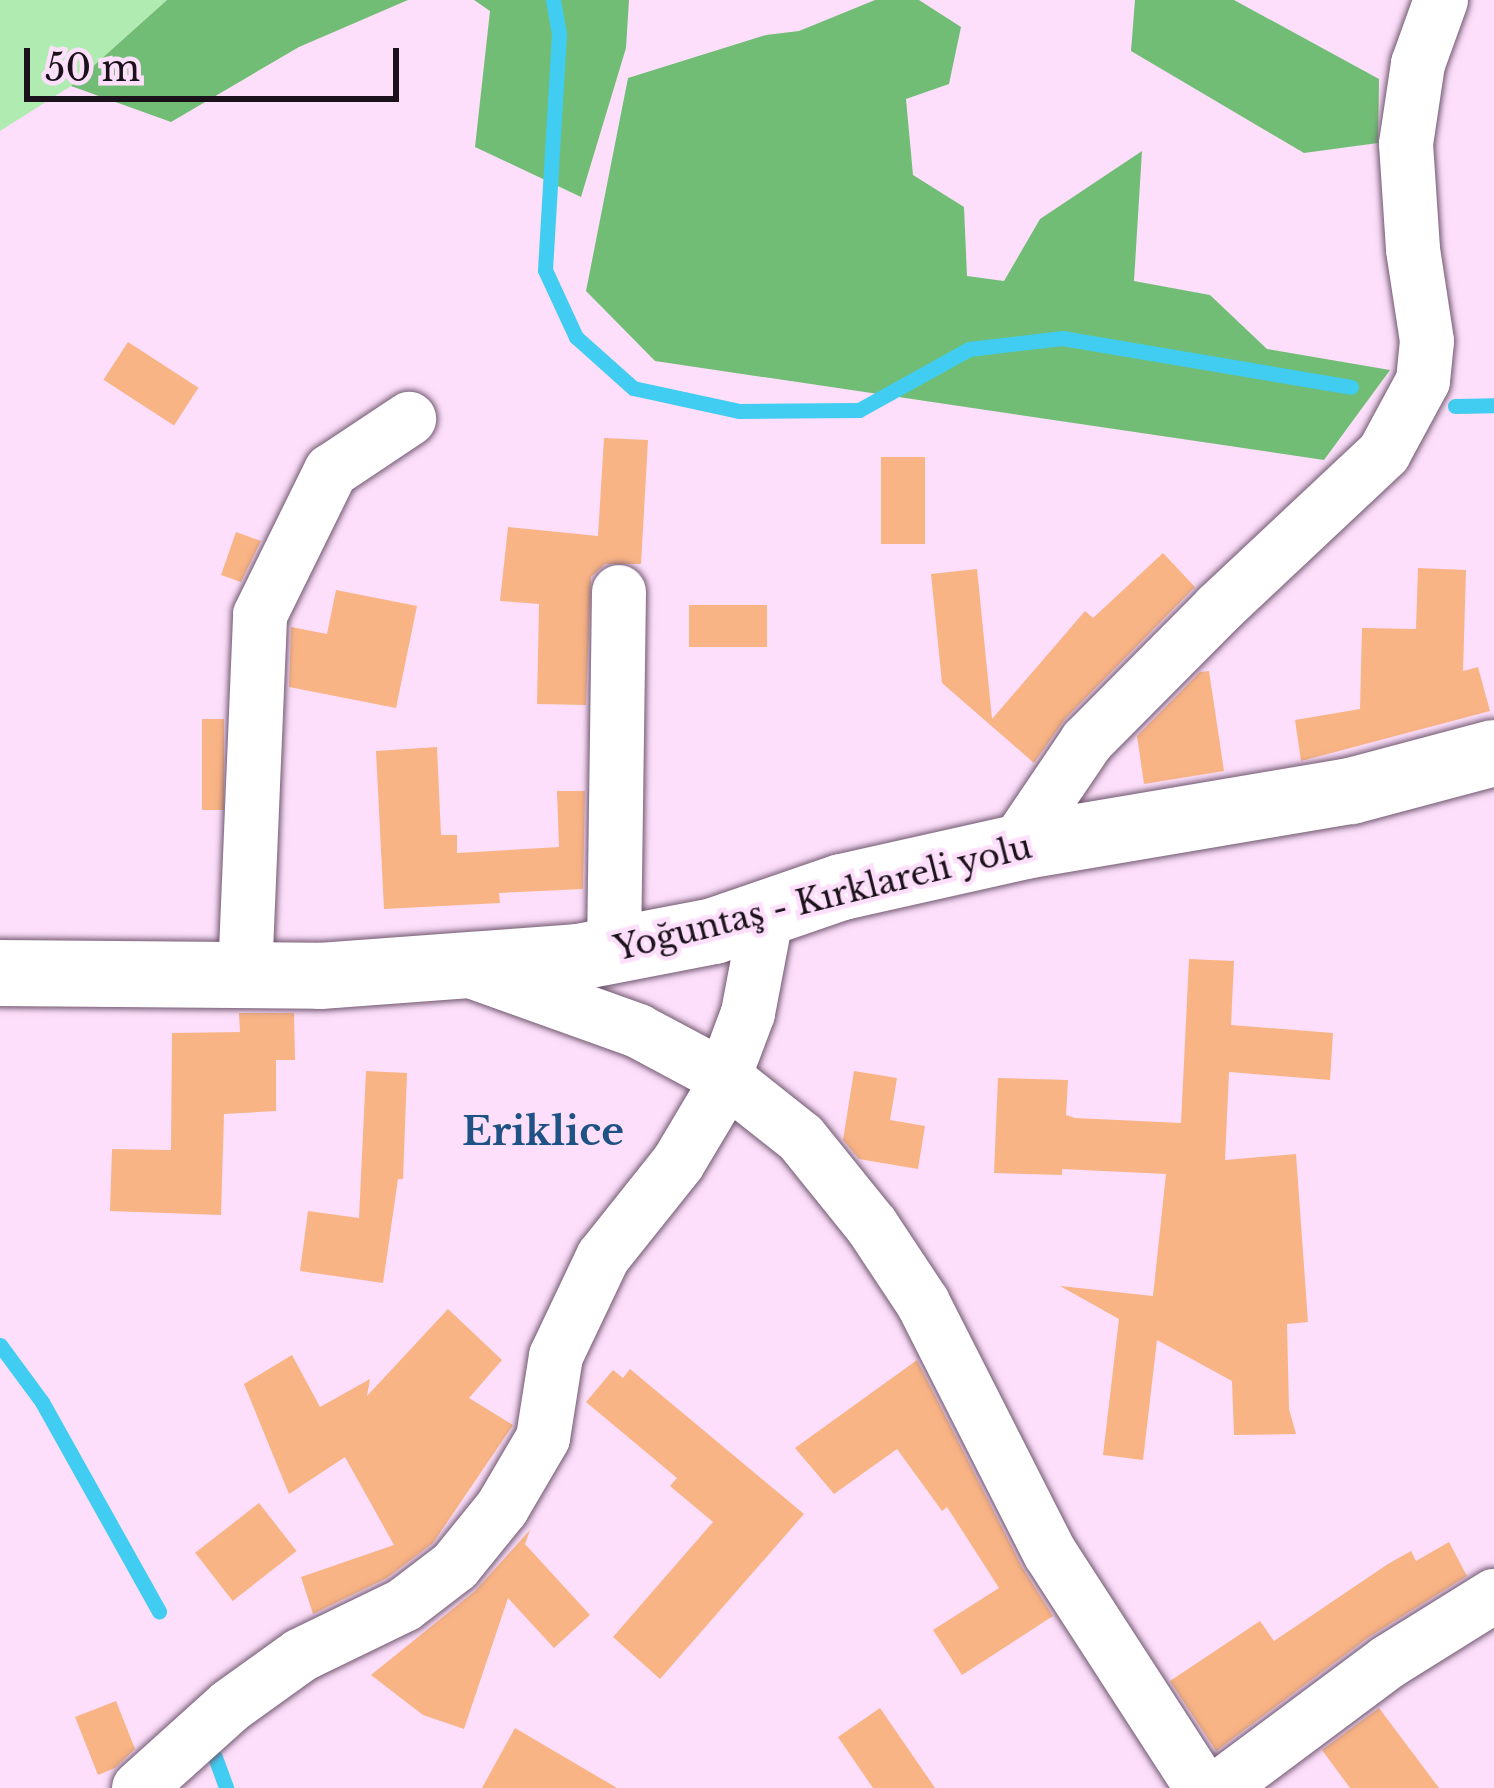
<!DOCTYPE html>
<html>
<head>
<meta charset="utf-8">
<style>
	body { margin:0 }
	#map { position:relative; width:1494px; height:1788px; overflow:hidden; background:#fddffb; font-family:"Libre Baskerville",serif }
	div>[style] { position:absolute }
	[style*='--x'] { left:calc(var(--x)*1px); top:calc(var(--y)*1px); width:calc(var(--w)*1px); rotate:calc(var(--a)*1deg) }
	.green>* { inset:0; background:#b0ecb1 }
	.forest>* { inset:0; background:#72bd75 }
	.stream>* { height:15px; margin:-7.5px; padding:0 7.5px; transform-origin:7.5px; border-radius:7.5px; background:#40cdf1 }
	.building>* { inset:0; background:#f9b485; transform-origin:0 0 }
	.roads { filter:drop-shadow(0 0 3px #70576f) drop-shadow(0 0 3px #70576f) }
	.minor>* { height:54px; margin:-27px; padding:0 27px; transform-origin:27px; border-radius:27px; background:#fff }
	.tertiary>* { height:66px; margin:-33px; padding:0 33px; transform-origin:33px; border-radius:33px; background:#fff }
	span { translate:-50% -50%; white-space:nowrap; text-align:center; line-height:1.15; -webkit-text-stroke:9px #fddffb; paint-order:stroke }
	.street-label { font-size:33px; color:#1b111a }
	.quarter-label { font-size:39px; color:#1e5284; font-weight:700 }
	.scale { position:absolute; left:24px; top:48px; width:375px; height:54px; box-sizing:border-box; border:6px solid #1b111a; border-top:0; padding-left:15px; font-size:36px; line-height:42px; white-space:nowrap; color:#1b111a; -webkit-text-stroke:9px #fddffb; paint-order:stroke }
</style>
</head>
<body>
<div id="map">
	<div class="green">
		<div style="clip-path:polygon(0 0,167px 0,71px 86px,0 131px)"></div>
	</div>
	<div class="forest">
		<div style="clip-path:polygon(167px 0,408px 0,299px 47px,171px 122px,71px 86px)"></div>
		<div style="clip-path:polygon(474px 0,629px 0,626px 48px,581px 197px,475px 147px,490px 11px)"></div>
		<div style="clip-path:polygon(875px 0,919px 0,961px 27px,949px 84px,906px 99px,913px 175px,964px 207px,967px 276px,1004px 281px,1040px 219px,1142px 151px,1134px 281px,1210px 295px,1267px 349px,1390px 370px,1324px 460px,655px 361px,586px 291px,628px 78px,766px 35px,799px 31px)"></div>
		<div style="clip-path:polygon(1135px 0,1234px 0,1379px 79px,1378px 143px,1304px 153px,1131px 51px)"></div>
	</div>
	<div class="stream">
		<div style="--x:553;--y:0;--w:35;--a:80"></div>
		<div style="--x:559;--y:34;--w:236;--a:93.4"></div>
		<div style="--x:545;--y:270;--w:74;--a:65.2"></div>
		<div style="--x:576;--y:337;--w:76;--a:41.8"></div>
		<div style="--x:633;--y:388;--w:108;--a:12.2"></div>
		<div style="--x:739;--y:411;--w:120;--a:-0.5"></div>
		<div style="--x:859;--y:410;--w:126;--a:-29"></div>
		<div style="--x:969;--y:349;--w:94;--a:-6.7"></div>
		<div style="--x:1062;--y:338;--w:293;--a:9.6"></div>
		<div style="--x:1455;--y:406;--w:39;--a:-1"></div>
		<div style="--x:0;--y:1345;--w:71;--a:53.6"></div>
		<div style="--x:42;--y:1402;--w:240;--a:60.8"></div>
		<div style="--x:215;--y:1757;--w:33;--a:70"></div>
	</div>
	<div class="building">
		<div style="left:128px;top:342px;width:84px;height:45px;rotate:33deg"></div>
		<div style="clip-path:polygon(604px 438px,648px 440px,641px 564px,605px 564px,591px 577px,586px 705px,537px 704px,539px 604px,500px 601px,508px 527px,598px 536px)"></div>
		<div style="left:881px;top:457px;width:44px;height:87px"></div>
		<div style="clip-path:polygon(236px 532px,261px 541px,241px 582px,221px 575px)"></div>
		<div style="clip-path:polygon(1163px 553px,1195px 587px,1065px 719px,1034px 763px,942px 683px,931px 574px,977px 569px,992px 719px,1085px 611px,1093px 618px)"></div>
		<div style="clip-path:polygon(1418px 568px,1466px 570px,1463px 671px,1478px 667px,1490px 711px,1301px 761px,1295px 720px,1360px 709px,1362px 628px,1416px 629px)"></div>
		<div style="clip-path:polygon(336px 590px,417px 606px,396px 708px,289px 687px,291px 627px,327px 634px)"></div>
		<div style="left:689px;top:605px;width:78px;height:42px"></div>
		<div style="clip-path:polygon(1209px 671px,1224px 771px,1144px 784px,1137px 736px,1200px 672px)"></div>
		<div style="left:202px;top:719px;width:22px;height:91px"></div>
		<div style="clip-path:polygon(437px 747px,441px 835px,457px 835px,457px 853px,559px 847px,557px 791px,585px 791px,583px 889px,499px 893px,500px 903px,384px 909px,376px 751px)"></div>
		<div style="clip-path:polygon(1189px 959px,1234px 961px,1231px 1025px,1333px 1033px,1330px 1080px,1229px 1072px,1225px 1160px,1296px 1154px,1308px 1322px,1287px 1324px,1289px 1409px,1296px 1434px,1234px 1435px,1232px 1381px,1157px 1340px,1143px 1460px,1103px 1455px,1119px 1319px,1060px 1286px,1153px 1296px,1166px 1174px,1062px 1169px,1062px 1175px,994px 1173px,998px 1078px,1068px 1080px,1066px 1115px,1075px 1118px,1181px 1123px)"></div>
		<div style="clip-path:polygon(239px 1013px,294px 1013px,295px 1060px,276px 1060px,276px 1111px,224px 1114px,221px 1215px,110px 1211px,112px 1149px,171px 1150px,172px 1033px,240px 1032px)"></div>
		<div style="clip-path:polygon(366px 1071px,407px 1073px,403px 1179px,398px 1179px,383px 1283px,300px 1271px,308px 1211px,359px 1218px)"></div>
		<div style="clip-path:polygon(854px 1071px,897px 1078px,890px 1120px,925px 1126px,918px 1169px,859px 1159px,843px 1140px)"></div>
		<div style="clip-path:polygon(448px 1309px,502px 1360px,469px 1398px,513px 1425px,433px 1543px,387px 1578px,313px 1614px,301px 1577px,394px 1545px,345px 1457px,289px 1494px,244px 1384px,292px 1355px,320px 1407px,370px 1379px,367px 1396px)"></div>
		<div style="clip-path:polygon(917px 1360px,1022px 1567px,1053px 1616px,962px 1675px,933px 1630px,999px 1588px,947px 1507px,942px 1511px,897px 1449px,834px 1494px,795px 1448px)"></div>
		<div style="clip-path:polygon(630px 1369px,804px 1514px,660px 1679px,613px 1637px,713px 1522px,670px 1486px,677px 1478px,586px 1402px,613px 1370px,623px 1378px)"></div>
		<div style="left:259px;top:1503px;width:61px;height:81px;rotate:52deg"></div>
		<div style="clip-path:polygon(530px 1530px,525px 1544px,590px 1615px,554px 1648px,508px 1598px,464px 1729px,423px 1715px,371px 1675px,475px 1591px)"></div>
		<div style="clip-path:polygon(1449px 1542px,1467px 1576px,1369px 1637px,1216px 1751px,1170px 1681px,1260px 1621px,1274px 1641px,1388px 1564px,1411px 1551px,1416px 1561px)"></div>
		<div style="clip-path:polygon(116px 1701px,135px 1749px,115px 1768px,98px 1775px,75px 1717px)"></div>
		<div style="clip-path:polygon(880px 1708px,935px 1788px,873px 1788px,838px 1737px)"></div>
		<div style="clip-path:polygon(1379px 1708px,1439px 1788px,1350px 1788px,1322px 1750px)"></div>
		<div style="clip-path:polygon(515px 1728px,617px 1788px,482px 1788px)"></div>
	</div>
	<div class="roads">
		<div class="minor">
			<div style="--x:1014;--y:849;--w:130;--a:-55.9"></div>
			<div style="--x:1087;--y:741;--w:187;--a:-45.2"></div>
			<div style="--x:1219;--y:608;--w:226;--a:-43.2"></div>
			<div style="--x:1384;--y:453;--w:82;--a:-61.6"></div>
			<div style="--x:1423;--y:381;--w:40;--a:-84.3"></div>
			<div style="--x:1427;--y:341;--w:93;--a:-98.7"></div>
			<div style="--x:1413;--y:249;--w:105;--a:-93.8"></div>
			<div style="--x:1406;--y:144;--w:81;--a:-81.5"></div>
			<div style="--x:1418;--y:64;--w:68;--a:-70.2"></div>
			<div style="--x:614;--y:950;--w:358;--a:-89.2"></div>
			<div style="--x:468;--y:970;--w:181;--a:19.7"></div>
			<div style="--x:638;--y:1031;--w:98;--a:28.1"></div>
			<div style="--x:724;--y:1077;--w:98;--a:38.4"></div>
			<div style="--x:801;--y:1138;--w:113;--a:51.1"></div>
			<div style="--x:872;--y:1226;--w:92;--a:56.5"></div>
			<div style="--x:923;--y:1303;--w:280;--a:63.1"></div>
			<div style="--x:1050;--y:1553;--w:280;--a:57.1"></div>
			<div style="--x:245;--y:976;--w:361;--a:-87.6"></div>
			<div style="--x:260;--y:615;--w:161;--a:-63.8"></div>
			<div style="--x:331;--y:471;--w:94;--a:-33.7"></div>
			<div style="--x:139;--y:1788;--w:122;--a:-42"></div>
			<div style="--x:230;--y:1706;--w:87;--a:-35.7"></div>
			<div style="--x:301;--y:1655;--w:114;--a:-25.9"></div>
			<div style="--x:404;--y:1605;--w:64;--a:-37.4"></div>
			<div style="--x:455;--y:1566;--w:75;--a:-51"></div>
			<div style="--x:502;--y:1508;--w:81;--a:-59.6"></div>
			<div style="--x:543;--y:1438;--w:83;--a:-81"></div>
			<div style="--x:556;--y:1356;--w:110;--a:-64.6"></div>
			<div style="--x:603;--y:1257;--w:120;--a:-51.4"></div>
			<div style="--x:678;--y:1163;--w:72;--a:-59.2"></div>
			<div style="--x:715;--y:1101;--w:94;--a:-69.4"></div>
			<div style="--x:748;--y:1013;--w:102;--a:-79.2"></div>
			<div style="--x:1219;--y:1788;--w:211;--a:-36.7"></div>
			<div style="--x:1388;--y:1662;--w:125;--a:-31.9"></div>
		</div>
		<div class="tertiary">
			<div style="--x:0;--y:973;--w:320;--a:0.5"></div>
			<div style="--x:320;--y:976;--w:260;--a:-4.2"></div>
			<div style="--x:579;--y:957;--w:137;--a:-10.9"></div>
			<div style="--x:714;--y:931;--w:135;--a:-19"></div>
			<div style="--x:842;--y:887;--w:188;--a:-12.6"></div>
			<div style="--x:1025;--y:846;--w:331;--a:-9.6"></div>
			<div style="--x:1351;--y:791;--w:148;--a:-14.9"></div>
		</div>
	</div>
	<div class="street-label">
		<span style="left:823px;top:898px;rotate:-14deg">Yoğuntaş - Kırklareli yolu</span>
	</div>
	<div class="quarter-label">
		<span style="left:543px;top:1132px">Eriklice</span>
	</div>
	<div class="scale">50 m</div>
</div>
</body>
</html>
